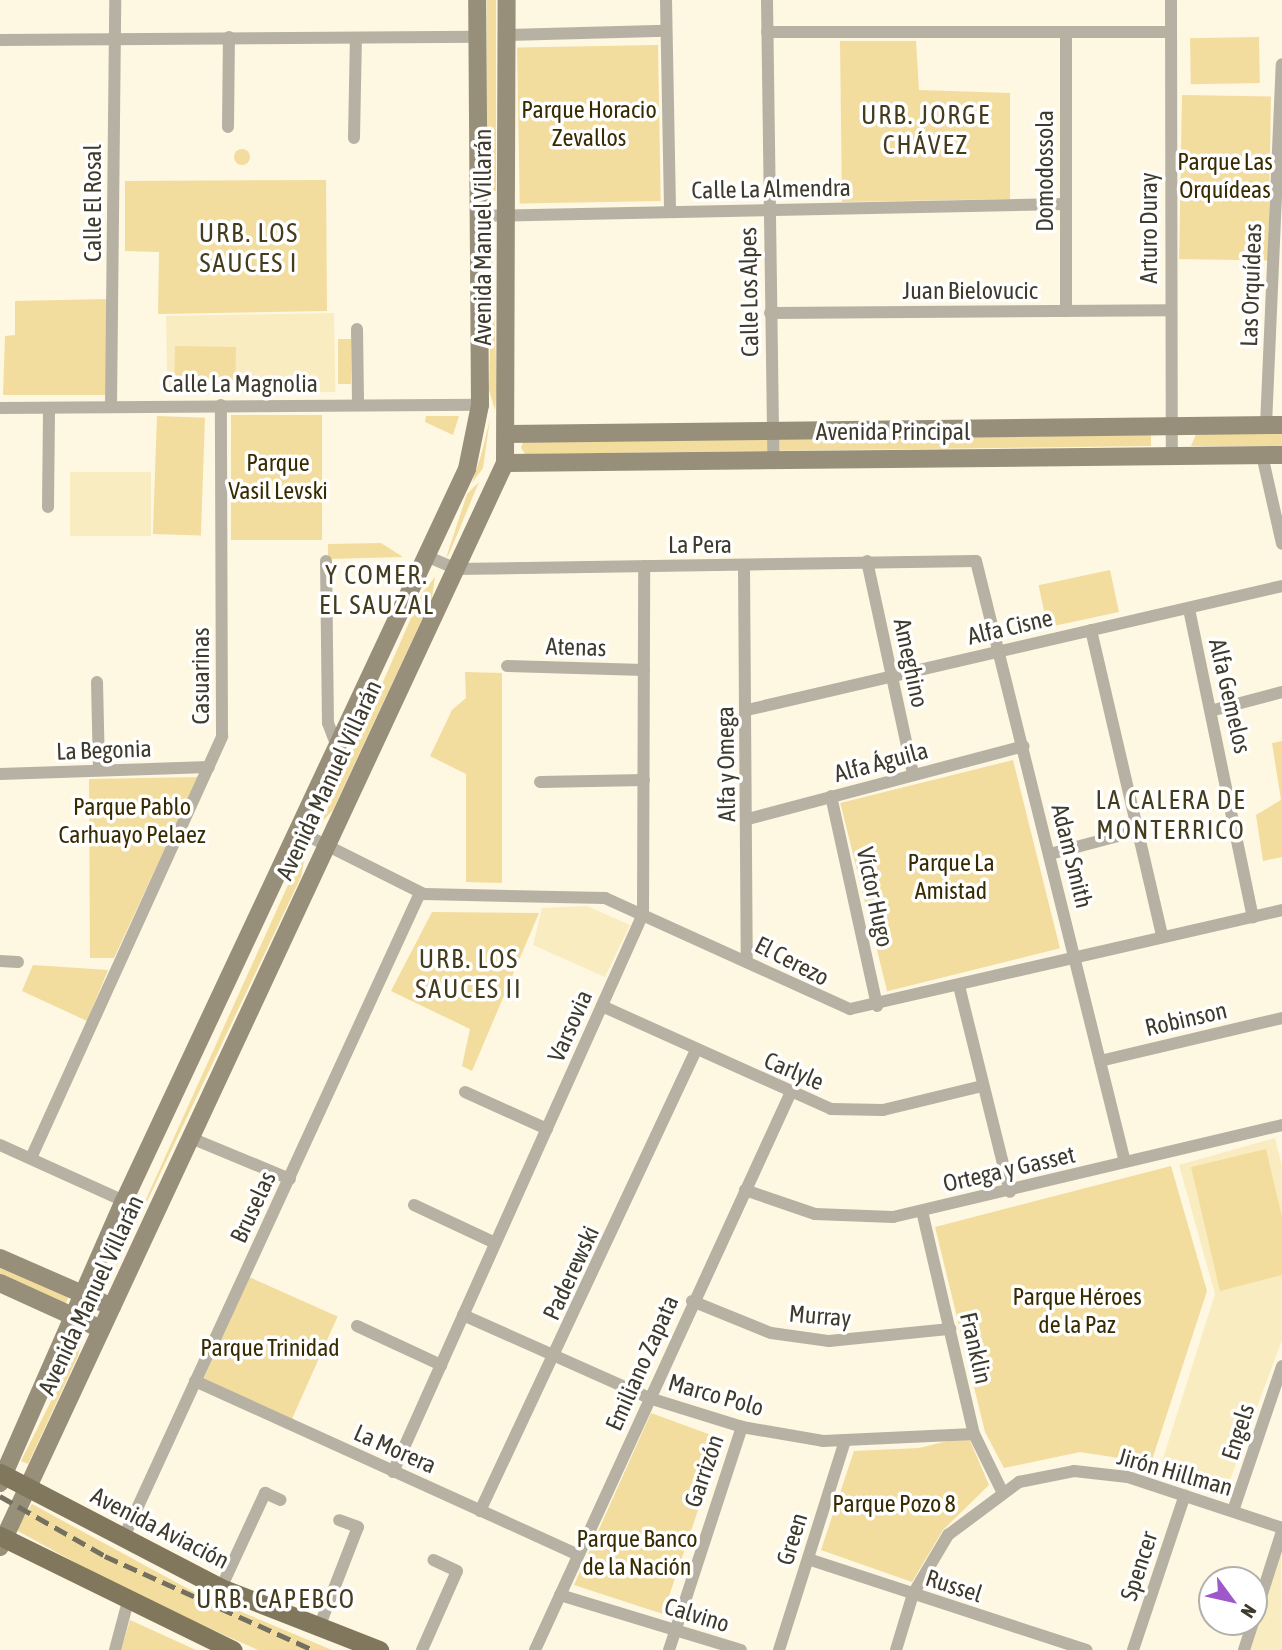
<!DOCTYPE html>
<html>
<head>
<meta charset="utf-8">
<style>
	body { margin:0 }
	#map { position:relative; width:1282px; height:1650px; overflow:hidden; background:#fef7e2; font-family:"Asap Condensed",sans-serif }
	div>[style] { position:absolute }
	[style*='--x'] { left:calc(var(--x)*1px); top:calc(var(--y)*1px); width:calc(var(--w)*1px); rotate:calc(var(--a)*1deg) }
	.built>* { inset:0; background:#faecc1; transform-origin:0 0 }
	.green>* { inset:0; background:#f2dd9e; transform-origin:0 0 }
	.round { border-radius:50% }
	.street>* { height:12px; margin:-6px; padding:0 6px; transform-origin:6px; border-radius:6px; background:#b6b1a3 }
	.secondary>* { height:18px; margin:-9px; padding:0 9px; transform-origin:9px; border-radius:9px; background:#978f7a }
	.primary>* { height:19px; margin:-9.5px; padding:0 9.5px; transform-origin:9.5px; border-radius:9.5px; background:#80775c }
	.rail>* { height:4.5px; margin-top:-2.25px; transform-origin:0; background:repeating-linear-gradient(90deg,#746f5f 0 14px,transparent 0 21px) }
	span { translate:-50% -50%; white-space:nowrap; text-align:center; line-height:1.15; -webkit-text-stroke:7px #fff; paint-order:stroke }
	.park-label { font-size:24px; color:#382b00 }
	.street-label { font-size:24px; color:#3e3a2c }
	.neighbourhood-label { font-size:26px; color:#453b1d; letter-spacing:2px }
	.north { position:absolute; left:1198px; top:1566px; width:70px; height:70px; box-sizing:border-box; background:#fff; border:2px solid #b2b0ab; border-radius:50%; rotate:123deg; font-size:19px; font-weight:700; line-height:28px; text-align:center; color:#3e3a2c }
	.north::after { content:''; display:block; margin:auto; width:24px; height:32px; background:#9e58cc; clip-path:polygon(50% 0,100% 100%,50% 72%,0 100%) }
</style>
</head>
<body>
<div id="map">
	<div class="built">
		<div style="left:334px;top:313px;width:79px;height:168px;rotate:89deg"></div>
		<div style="left:151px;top:472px;width:64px;height:81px;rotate:90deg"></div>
		<div style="clip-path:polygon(587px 906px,630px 925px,605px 977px,533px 945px,542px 908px)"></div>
		<div style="clip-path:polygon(1275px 1138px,1282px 1166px,1282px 1340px,1227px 1488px,1160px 1468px,1215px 1294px,1179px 1165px)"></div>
		<div style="clip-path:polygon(1281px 1549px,1282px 1650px,1250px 1650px)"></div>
	</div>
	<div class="green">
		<div style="left:487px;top:0;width:9px;height:191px"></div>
		<div style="left:1259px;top:37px;width:46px;height:69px;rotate:89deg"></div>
		<div style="clip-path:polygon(840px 41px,916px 41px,919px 90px,1010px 93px,1010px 199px,842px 202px)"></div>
		<div style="left:658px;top:45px;width:156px;height:141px;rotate:89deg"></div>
		<div style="left:1182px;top:95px;width:89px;height:164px;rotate:1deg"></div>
		<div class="round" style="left:234px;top:149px;width:16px;height:16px"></div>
		<div style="clip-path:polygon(326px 180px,327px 311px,158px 314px,159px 252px,125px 251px,125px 181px)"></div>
		<div style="clip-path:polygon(492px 247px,497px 389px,495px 410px,489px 390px)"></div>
		<div style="clip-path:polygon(109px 299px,106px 395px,3px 395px,5px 336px,15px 335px,15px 301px)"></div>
		<div style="left:338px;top:339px;width:13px;height:45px"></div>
		<div style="left:175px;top:346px;width:61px;height:41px;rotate:1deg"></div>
		<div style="left:231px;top:415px;width:91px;height:125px"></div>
		<div style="left:157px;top:416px;width:48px;height:118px;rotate:2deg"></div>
		<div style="clip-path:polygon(426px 416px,459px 416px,453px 435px,425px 422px)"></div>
		<div style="clip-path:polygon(490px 419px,483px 468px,472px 483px,482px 452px)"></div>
		<div style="clip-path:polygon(1282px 431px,1282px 446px,1191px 446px,1196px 434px)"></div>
		<div style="clip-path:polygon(1151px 433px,1151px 446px,525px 454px,521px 448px,524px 440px)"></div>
		<div style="clip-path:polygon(479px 482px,449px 554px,446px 558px,467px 494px)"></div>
		<div style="clip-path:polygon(381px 543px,403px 557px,328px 559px,328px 544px)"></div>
		<div style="left:1110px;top:570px;width:43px;height:73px;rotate:78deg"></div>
		<div style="clip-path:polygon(435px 577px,432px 598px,333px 810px,321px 823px,422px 593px)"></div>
		<div style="clip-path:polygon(465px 672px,502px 673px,502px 883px,466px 882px,466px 774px,430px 756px,452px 710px,466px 698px)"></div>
		<div style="clip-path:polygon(1282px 741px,1282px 857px,1263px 861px,1256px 815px,1281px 800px,1272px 743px)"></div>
		<div style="left:1013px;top:760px;width:194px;height:178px;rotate:76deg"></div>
		<div style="clip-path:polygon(198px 777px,114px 958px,90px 958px,89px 779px)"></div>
		<div style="clip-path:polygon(305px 857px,301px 877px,105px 1290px,293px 874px)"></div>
		<div style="clip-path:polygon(432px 912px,539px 913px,472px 1071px,462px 1066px,470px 1029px,391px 991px)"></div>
		<div style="clip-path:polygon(33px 965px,108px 970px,87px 1021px,22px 991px)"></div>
		<div style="clip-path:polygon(1266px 1149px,1282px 1217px,1282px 1275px,1220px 1291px,1191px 1167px)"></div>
		<div style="clip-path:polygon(1171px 1166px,1207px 1291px,1151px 1463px,1080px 1452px,1004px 1468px,985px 1432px,935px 1227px)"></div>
		<div style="clip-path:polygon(0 1264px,69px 1295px,65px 1306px,0 1275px)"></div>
		<div style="left:249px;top:1277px;width:97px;height:112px;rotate:24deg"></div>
		<div style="clip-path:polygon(82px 1339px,78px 1356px,28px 1464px,21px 1461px)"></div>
		<div style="clip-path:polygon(651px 1413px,722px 1439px,663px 1614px,574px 1585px)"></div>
		<div style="clip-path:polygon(968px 1436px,989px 1485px,943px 1530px,912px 1582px,821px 1550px,854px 1451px,919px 1448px)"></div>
		<div style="clip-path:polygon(32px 1504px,192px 1591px,332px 1650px,258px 1650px,138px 1597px,16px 1530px)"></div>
		<div style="clip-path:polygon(130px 1620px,196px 1650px,121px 1650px)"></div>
	</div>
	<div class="street">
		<div style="--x:666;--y:0;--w:212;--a:88.9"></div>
		<div style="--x:767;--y:0;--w:457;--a:89.2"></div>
		<div style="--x:1171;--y:0;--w:455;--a:89.9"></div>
		<div style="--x:767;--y:32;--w:403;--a:0"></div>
		<div style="--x:507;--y:35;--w:158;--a:-1.5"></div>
		<div style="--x:0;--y:40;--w:478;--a:-0.4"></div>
		<div style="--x:228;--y:127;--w:90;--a:-89.4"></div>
		<div style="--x:354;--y:138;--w:100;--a:-88.9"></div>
		<div style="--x:478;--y:216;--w:587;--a:-1.17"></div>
		<div style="--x:1066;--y:311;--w:279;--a:-90"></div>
		<div style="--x:770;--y:313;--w:400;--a:-0.4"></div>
		<div style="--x:357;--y:329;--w:76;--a:89.2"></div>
		<div style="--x:111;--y:407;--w:407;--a:-89.4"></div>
		<div style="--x:0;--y:408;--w:480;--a:-0.4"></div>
		<div style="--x:1266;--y:425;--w:361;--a:-87.5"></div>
		<div style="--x:1262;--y:455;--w:91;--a:77.3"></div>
		<div style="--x:48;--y:507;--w:99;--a:-89.4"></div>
		<div style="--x:426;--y:556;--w:34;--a:23"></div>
		<div style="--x:457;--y:569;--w:519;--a:-0.88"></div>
		<div style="--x:976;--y:561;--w:619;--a:76.08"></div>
		<div style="--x:326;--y:561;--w:162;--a:89.3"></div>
		<div style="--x:328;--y:723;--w:25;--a:69"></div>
		<div style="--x:867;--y:561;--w:218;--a:77.8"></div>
		<div style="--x:744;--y:566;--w:396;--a:89.6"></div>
		<div style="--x:1189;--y:609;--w:315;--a:78.3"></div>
		<div style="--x:1091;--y:630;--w:314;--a:76.9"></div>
		<div style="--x:507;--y:666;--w:137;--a:1.7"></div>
		<div style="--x:97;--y:682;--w:88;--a:88.7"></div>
		<div style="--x:747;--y:710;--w:549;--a:-13.05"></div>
		<div style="--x:1214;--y:710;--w:70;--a:-14.8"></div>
		<div style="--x:0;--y:774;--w:209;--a:-1.9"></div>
		<div style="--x:540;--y:782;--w:104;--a:-1.1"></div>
		<div style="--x:831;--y:796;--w:215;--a:77.6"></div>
		<div style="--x:748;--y:819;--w:285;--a:-14.8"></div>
		<div style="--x:298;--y:831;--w:141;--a:26.6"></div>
		<div style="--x:424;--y:894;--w:181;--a:1.3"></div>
		<div style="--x:605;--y:898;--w:269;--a:24.4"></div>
		<div style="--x:850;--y:1009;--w:443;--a:-12.9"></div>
		<div style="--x:1050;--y:854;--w:93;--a:-14.9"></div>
		<div style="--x:0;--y:961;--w:18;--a:3"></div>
		<div style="--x:959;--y:986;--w:212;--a:76.1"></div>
		<div style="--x:602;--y:1006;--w:251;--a:24.2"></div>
		<div style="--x:831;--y:1109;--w:52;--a:1.1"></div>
		<div style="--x:883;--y:1110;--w:102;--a:-13.6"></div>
		<div style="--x:1100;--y:1061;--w:187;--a:-13.3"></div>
		<div style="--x:465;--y:1092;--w:90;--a:24.3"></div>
		<div style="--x:191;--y:1138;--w:107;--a:22.5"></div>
		<div style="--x:0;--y:1145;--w:136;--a:24.3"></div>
		<div style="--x:31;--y:1158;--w:463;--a:-65.6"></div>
		<div style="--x:222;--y:736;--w:331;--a:-90.2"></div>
		<div style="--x:745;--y:1190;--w:74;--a:18.9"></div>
		<div style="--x:815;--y:1214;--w:78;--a:2.2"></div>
		<div style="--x:893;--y:1217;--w:400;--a:-13.3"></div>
		<div style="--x:414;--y:1205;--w:89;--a:25.1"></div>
		<div style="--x:922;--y:1211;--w:229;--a:76.9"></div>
		<div style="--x:974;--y:1434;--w:61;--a:63.9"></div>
		<div style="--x:692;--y:1301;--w:85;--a:22.1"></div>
		<div style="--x:771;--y:1333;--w:59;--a:7.9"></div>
		<div style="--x:829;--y:1341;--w:122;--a:-5.7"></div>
		<div style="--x:463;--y:1315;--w:204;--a:24"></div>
		<div style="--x:649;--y:1398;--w:97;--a:17.3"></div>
		<div style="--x:742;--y:1427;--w:82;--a:9.8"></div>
		<div style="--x:823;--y:1441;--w:151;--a:-2.7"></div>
		<div style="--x:357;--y:1326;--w:93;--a:24.9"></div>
		<div style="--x:195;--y:1381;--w:421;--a:24.4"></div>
		<div style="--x:393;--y:1472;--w:611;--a:-65.87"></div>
		<div style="--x:643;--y:914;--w:348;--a:-89.8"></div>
		<div style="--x:480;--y:1511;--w:509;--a:-64.89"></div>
		<div style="--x:1233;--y:1511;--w:153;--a:-71.3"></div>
		<div style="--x:123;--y:1539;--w:711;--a:-65.31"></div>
		<div style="--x:808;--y:1559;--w:293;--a:18.1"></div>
		<div style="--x:221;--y:1588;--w:105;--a:-65.1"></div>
		<div style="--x:265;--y:1493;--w:17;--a:24"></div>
		<div style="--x:560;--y:1595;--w:189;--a:16.9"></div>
		<div style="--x:1254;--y:1619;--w:92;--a:-72.3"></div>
		<div style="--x:318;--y:1630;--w:110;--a:-68.8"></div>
		<div style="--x:358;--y:1527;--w:20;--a:-160"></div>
		<div style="--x:115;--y:1650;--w:51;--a:-75.1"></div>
		<div style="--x:422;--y:1650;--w:86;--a:-66.1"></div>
		<div style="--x:457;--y:1571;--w:26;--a:-155"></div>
		<div style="--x:535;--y:1650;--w:612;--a:-65.36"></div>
		<div style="--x:669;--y:1650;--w:235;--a:-71.9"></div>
		<div style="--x:779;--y:1650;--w:219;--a:-72.5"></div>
		<div style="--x:896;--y:1650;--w:59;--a:-73.1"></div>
		<div style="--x:913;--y:1594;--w:69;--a:-59.3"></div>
		<div style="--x:948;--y:1535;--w:89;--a:-36.7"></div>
		<div style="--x:1019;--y:1482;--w:56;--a:-11.3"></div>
		<div style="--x:1074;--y:1471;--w:54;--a:6.3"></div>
		<div style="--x:1128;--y:1477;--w:162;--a:18.3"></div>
		<div style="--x:1133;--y:1650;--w:163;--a:-71.5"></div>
		<div style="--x:1244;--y:1650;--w:29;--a:-72"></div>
	</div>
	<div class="secondary">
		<div style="--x:508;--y:434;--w:774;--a:-0.67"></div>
		<div style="--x:505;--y:463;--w:777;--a:-0.59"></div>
		<div style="--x:0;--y:1258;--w:122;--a:23.6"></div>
		<div style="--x:0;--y:1283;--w:111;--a:24.5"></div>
		<div style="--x:0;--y:1483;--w:308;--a:-66.3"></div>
		<div style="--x:124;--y:1201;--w:808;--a:-64.89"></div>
		<div style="--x:467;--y:469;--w:65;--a:-78.5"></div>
		<div style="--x:480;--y:405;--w:405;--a:-90.4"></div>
		<div style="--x:0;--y:1547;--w:1196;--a:-65.02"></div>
		<div style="--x:505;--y:463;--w:463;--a:-89.8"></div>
	</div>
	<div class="primary">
		<div style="--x:0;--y:1473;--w:249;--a:27.5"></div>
		<div style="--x:221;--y:1588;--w:170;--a:21.4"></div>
		<div style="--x:0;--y:1536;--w:259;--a:26.1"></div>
	</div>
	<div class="rail">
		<div style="--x:0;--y:1496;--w:121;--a:29.7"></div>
		<div style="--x:105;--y:1556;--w:228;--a:24.3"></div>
	</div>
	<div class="park-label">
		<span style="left:589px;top:124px">Parque Horacio<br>Zevallos</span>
		<span style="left:1225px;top:176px">Parque Las<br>Orquídeas</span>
		<span style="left:278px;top:477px">Parque<br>Vasil Levski</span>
		<span style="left:132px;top:821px">Parque Pablo<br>Carhuayo Pelaez</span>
		<span style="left:951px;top:877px">Parque La<br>Amistad</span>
		<span style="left:1077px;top:1311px">Parque Héroes<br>de la Paz</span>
		<span style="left:270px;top:1348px">Parque Trinidad</span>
		<span style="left:894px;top:1504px">Parque Pozo 8</span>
		<span style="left:637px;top:1553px">Parque Banco<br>de la Nación</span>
	</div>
	<div class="street-label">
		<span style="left:1045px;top:171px;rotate:-90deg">Domodossola</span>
		<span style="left:771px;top:189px;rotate:-1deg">Calle La Almendra</span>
		<span style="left:93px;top:203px;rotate:-90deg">Calle El Rosal</span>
		<span style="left:1149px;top:228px;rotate:-90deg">Arturo Duray</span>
		<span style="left:483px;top:237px;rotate:-90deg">Avenida Manuel Villarán</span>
		<span style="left:1251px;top:285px;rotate:-88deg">Las Orquídeas</span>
		<span style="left:970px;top:291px">Juan Bielovucic</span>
		<span style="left:749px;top:292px;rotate:-91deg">Calle Los Alpes</span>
		<span style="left:240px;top:384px">Calle La Magnolia</span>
		<span style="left:893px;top:432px">Avenida Principal</span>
		<span style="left:700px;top:545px">La Pera</span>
		<span style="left:1010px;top:627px;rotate:-13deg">Alfa Cisne</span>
		<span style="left:576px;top:647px;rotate:2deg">Atenas</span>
		<span style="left:911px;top:663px;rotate:78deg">Ameghino</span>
		<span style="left:201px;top:676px;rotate:-90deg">Casuarinas</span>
		<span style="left:1230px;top:696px;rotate:77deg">Alfa Gemelos</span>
		<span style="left:104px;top:750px;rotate:-2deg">La Begonia</span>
		<span style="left:881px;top:762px;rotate:-15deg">Alfa Águila</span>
		<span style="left:726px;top:764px;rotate:-91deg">Alfa y Omega</span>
		<span style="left:329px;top:780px;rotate:-65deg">Avenida Manuel Villarán</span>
		<span style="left:1072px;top:856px;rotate:76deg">Adam Smith</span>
		<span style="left:875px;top:897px;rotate:78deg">Víctor Hugo</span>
		<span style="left:792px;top:961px;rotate:27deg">El Cerezo</span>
		<span style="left:1186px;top:1019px;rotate:-13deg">Robinson</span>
		<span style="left:570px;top:1026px;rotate:-66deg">Varsovia</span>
		<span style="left:794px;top:1071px;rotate:23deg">Carlyle</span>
		<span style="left:1009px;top:1169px;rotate:-13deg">Ortega y Gasset</span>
		<span style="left:253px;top:1207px;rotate:-65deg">Bruselas</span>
		<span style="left:571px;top:1273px;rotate:-65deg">Paderewski</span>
		<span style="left:91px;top:1295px;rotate:-65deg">Avenida Manuel Villarán</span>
		<span style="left:820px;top:1316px;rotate:5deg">Murray</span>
		<span style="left:976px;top:1348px;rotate:77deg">Franklin</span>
		<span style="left:642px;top:1363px;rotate:-66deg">Emiliano Zapata</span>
		<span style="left:716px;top:1395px;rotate:16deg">Marco Polo</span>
		<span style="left:1238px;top:1432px;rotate:-72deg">Engels</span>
		<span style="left:395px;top:1449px;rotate:24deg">La Morera</span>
		<span style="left:704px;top:1471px;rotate:-71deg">Garrizón</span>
		<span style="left:1175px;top:1472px;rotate:16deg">Jirón Hillman</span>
		<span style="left:160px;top:1528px;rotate:27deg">Avenida Aviación</span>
		<span style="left:792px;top:1539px;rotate:-73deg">Green</span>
		<span style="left:1139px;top:1566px;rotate:-72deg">Spencer</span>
		<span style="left:954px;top:1586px;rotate:18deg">Russel</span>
		<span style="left:697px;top:1615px;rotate:17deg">Calvino</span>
	</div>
	<div class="neighbourhood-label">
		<span style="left:926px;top:131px">URB. JORGE<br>CHÁVEZ</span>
		<span style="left:249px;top:249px">URB. LOS<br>SAUCES I</span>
		<span style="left:377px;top:591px">Y COMER.<br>EL SAUZAL</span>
		<span style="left:1171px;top:816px">LA CALERA DE<br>MONTERRICO</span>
		<span style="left:469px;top:975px">URB. LOS<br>SAUCES II</span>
		<span style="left:276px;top:1600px">URB. CAPEBCO</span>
	</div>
	<div class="north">N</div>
</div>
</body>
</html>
